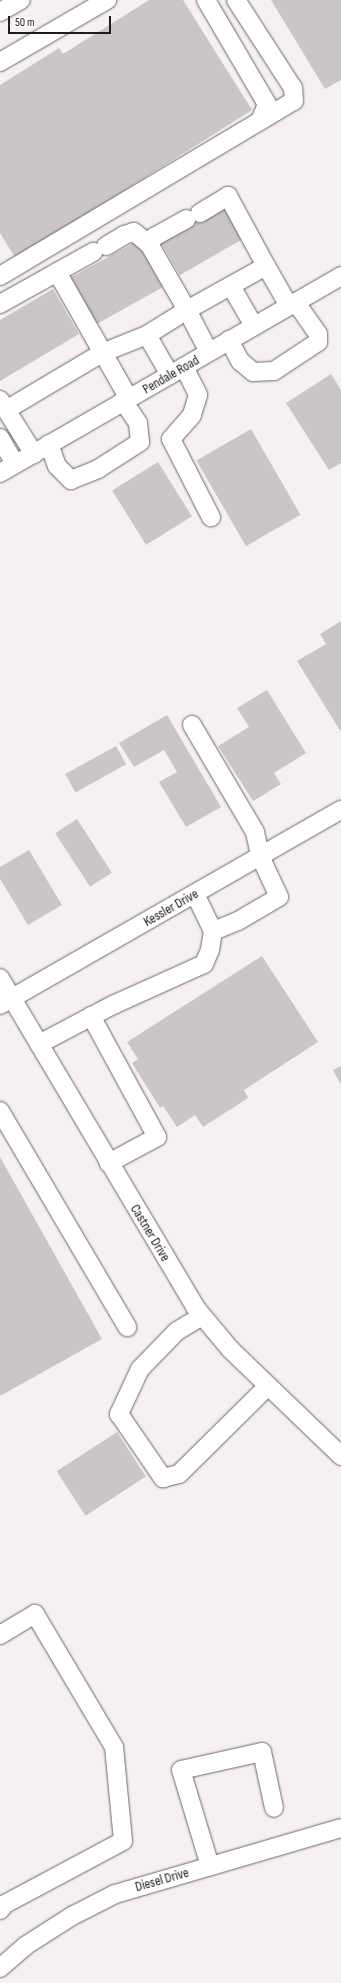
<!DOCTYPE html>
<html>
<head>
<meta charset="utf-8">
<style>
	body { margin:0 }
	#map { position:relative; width:341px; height:1983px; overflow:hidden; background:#f7f0f3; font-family:"Sofia Sans Condensed",sans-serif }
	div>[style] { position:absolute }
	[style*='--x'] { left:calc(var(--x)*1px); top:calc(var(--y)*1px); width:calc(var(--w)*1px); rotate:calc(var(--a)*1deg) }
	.building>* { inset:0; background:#ccc5c6; transform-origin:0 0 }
	.roads { filter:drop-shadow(0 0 1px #6c6668) drop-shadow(0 0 1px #6c6668) }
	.minor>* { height:18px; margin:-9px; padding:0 9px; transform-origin:9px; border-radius:9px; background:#fff }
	span { translate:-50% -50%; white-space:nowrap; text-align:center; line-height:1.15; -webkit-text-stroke:3.5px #fff; paint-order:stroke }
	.street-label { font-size:14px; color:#1d1b1c }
	.scale { position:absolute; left:8px; top:16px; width:103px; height:18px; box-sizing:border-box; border:2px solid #1d1b1c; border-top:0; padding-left:5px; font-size:12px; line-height:14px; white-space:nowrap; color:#1d1b1c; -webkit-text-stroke:3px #fff; paint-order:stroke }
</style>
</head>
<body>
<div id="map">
	<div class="building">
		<div style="clip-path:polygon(149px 0,183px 0,252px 110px,16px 259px,0 233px,0 85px,59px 48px,63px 54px)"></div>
		<div style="clip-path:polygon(271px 0,341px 0,341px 80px,325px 89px)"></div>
		<div style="left:227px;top:203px;width:39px;height:77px;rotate:60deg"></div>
		<div style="left:137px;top:241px;width:53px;height:77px;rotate:61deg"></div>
		<div style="clip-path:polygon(53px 289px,79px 334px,0 381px,0 320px)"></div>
		<div style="clip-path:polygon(331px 374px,341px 390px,341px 463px,329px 470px,286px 403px)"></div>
		<div style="left:251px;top:429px;width:99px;height:63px;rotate:60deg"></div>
		<div style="left:158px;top:462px;width:64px;height:54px;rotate:58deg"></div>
		<div style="clip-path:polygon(341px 621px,341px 732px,297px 661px,326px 644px,320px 634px)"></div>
		<div style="clip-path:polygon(267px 690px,306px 753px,274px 773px,281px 784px,253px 801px,218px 746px,249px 727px,237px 708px)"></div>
		<div style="clip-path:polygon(167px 715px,221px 807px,186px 827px,159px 782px,177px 772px,164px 750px,134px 767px,119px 743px)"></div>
		<div style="left:116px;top:746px;width:21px;height:58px;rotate:61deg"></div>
		<div style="left:77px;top:819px;width:64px;height:26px;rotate:57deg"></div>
		<div style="clip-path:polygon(29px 850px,62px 905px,28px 925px,0 879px,0 867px)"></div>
		<div style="clip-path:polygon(262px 956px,318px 1042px,244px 1090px,248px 1098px,203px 1127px,195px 1115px,177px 1127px,163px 1106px,160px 1108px,132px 1063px,138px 1059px,127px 1042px)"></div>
		<div style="clip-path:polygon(341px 1066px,341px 1085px,333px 1070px)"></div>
		<div style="clip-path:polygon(0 1157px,102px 1339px,0 1396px)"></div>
		<div style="left:117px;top:1432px;width:53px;height:72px;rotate:57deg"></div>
	</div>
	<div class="roads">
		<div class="minor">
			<div style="--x:206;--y:0;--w:121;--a:59.6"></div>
			<div style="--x:267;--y:104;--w:18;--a:112"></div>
			<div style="--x:0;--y:12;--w:24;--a:-30"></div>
			<div style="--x:0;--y:62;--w:124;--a:-30.1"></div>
			<div style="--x:200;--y:213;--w:33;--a:-31"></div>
			<div style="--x:228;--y:196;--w:80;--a:61.5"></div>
			<div style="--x:266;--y:266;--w:90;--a:150.9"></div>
			<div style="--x:187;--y:310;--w:47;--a:62.4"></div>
			<div style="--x:106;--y:246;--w:21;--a:-31"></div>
			<div style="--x:124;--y:235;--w:10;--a:-17"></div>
			<div style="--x:134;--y:232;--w:19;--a:39"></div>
			<div style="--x:266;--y:266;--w:46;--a:60.1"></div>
			<div style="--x:57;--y:272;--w:146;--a:60.4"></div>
			<div style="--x:0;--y:276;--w:342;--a:-30.8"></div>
			<div style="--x:294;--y:101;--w:13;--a:-94"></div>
			<div style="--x:293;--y:88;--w:105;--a:-122.9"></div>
			<div style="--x:231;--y:286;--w:46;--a:60.1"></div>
			<div style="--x:0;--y:304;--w:107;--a:-29.2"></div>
			<div style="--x:147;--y:335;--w:46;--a:60.1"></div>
			<div style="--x:229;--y:340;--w:24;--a:62"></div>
			<div style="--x:240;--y:361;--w:17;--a:40"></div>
			<div style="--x:253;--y:372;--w:21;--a:-3"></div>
			<div style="--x:274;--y:371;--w:53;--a:-33.4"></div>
			<div style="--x:318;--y:342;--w:8;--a:-90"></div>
			<div style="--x:318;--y:334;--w:39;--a:-125"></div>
			<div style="--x:184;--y:367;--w:31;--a:63"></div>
			<div style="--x:198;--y:395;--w:21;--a:107"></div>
			<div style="--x:192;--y:415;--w:32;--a:131"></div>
			<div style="--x:171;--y:439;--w:88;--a:62.9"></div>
			<div style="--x:0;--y:400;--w:64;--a:57.8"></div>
			<div style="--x:6;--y:410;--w:112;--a:-30.7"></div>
			<div style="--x:102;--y:353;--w:48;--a:-21.8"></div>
			<div style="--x:147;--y:335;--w:47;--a:-32"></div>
			<div style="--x:187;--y:310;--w:76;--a:-119.9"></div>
			<div style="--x:149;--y:244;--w:9;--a:-54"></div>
			<div style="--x:154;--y:237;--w:37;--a:-29"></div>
			<div style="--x:0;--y:438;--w:30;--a:60"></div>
			<div style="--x:49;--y:444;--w:23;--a:70"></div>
			<div style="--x:57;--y:466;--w:20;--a:45"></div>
			<div style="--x:71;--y:480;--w:29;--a:-22"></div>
			<div style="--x:98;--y:469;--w:50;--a:-32.7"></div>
			<div style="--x:140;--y:442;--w:19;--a:-96"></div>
			<div style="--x:138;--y:423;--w:27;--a:-124"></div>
			<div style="--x:0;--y:473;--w:394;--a:-30"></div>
			<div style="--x:192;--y:725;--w:124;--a:59.5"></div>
			<div style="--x:255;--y:832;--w:25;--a:78"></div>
			<div style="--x:260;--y:856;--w:45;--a:65.1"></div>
			<div style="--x:279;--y:897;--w:48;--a:149.7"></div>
			<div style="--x:238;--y:921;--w:27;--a:158"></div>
			<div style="--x:213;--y:931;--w:41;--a:-115.9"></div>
			<div style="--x:0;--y:978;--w:382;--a:59.3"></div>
			<div style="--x:195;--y:1307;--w:56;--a:50.1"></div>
			<div style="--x:231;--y:1350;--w:153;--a:43.9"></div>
			<div style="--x:0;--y:1005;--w:393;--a:-29.8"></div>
			<div style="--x:91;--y:1016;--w:138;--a:61.4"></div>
			<div style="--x:157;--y:1137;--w:55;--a:151.6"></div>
			<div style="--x:39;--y:1044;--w:84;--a:-27.8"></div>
			<div style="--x:113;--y:1005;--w:100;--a:-24.3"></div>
			<div style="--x:204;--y:964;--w:15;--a:-67"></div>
			<div style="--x:210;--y:950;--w:19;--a:-81"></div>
			<div style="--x:0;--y:1111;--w:251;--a:59.5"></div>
			<div style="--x:202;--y:1316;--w:29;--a:149"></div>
			<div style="--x:177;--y:1331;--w:53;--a:134.2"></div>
			<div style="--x:140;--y:1369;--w:50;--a:115"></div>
			<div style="--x:119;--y:1414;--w:78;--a:55.5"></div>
			<div style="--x:163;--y:1478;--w:16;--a:-14"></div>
			<div style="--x:179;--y:1474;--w:125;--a:-44.7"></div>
			<div style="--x:0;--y:1635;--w:41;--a:-31"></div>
			<div style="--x:35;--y:1614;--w:155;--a:59.3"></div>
			<div style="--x:114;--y:1747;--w:94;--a:84.5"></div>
			<div style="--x:123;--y:1841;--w:134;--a:151.9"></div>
			<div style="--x:5;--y:1904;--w:8;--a:130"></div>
			<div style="--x:210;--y:1866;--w:100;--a:-106.8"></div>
			<div style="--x:181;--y:1770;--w:83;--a:-12.5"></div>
			<div style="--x:262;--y:1752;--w:57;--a:77.9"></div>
			<div style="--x:0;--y:1968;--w:33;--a:-41"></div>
			<div style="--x:25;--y:1946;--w:56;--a:-32.6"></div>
			<div style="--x:72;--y:1916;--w:48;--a:-27.1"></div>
			<div style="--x:115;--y:1894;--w:235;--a:-16.3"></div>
		</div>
	</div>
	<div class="street-label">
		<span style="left:171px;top:375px;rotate:-30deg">Pendale Road</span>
		<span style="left:171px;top:908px;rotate:-30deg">Kessler Drive</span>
		<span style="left:150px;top:1233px;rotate:59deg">Castner Drive</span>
		<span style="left:162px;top:1880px;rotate:-16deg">Diesel Drive</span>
	</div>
	<div class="scale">50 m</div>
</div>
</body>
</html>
